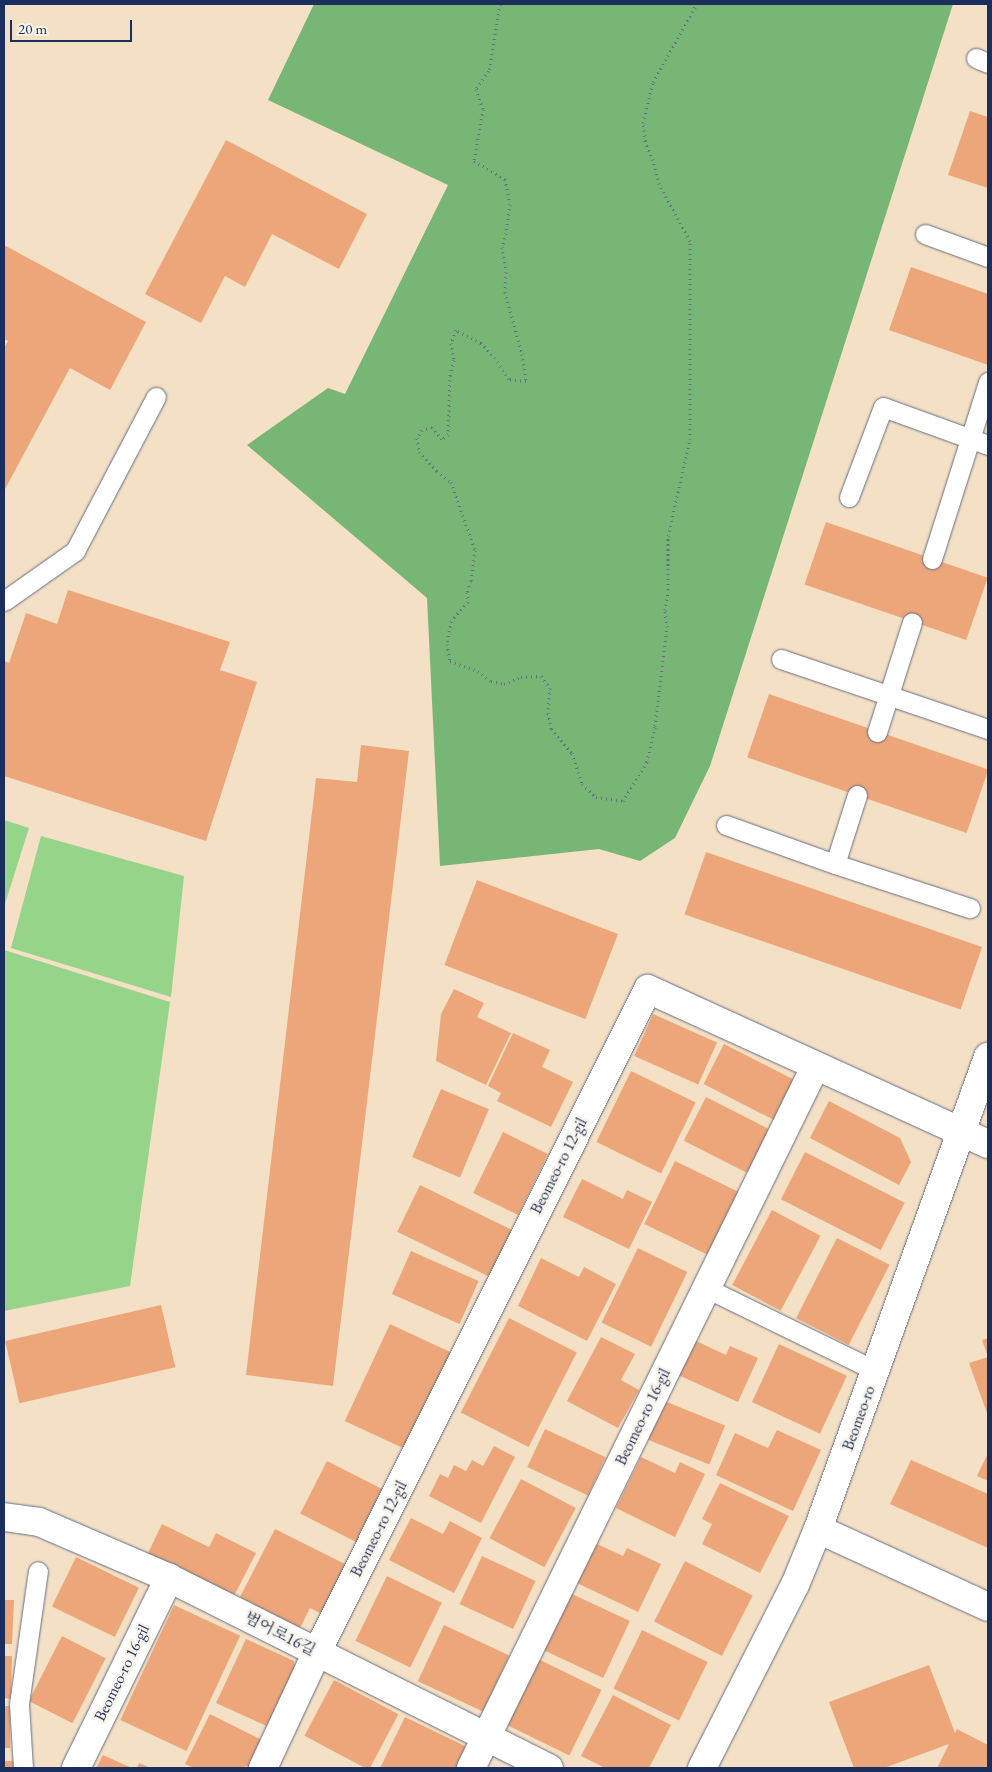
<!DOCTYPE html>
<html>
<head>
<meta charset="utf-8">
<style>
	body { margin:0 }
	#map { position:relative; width:992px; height:1772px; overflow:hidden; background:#f4e0c5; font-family:"EB Garamond","Noto Serif KR",serif }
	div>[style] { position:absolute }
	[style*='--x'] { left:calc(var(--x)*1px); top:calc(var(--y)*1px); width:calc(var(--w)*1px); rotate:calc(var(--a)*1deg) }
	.green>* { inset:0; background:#96d489 }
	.forest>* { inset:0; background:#78b675 }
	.building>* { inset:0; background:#eca67a; transform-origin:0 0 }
	.path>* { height:3px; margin-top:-1.5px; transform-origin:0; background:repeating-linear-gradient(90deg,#676d82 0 1px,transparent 0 5px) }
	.roads { filter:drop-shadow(0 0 1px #676d82) drop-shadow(0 0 1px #676d82) }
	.service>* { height:19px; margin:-9.5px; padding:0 9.5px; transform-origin:9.5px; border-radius:9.5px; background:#fff }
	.minor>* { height:28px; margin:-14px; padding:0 14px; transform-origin:14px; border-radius:14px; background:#fff }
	span { translate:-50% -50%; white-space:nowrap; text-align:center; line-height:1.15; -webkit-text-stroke:5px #f7f3e8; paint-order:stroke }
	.street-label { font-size:16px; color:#1b2f5e }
	.frame { position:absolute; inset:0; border:5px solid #1b2f5e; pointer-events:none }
	.scale { position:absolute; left:10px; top:20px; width:122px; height:22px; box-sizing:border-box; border:2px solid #1b2f5e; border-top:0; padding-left:6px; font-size:15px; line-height:18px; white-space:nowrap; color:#1b2f5e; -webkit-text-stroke:4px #f7f3e8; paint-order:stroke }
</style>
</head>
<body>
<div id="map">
	<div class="green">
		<div style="clip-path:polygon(4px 820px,29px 828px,4px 907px)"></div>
		<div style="clip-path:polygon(41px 836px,184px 876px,171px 997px,11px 948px)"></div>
		<div style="clip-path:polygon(4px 950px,170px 1002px,130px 1286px,4px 1311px)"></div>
	</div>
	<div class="forest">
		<div style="clip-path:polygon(314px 4px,953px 4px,710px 766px,675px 838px,640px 861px,599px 849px,440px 866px,427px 598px,247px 445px,328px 388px,345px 394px,448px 185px,268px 100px)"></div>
	</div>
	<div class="building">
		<div style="clip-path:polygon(970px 111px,988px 117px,988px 188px,948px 175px)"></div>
		<div style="clip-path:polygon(226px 140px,367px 214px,339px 269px,272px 234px,245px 287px,225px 276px,201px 323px,145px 294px)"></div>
		<div style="clip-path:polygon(4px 245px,146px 322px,110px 390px,70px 368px,4px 491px,4px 348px,8px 341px,4px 339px)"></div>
		<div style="clip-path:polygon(911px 267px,988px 294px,988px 365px,889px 330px)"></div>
		<div style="left:826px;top:522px;width:171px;height:66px;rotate:19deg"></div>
		<div style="clip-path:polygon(68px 590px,230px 642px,220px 670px,257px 682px,206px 841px,4px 776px,4px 661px,9px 663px,26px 613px,57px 624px)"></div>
		<div style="left:769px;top:694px;width:232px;height:67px;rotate:19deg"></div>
		<div style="clip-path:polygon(361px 745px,409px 751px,333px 1386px,246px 1375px,316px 778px,357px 782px)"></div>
		<div style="left:706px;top:852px;width:292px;height:66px;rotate:19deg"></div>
		<div style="left:477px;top:880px;width:151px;height:91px;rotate:21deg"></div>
		<div style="clip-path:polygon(454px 989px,484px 1003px,477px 1017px,511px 1033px,486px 1085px,436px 1061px,441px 1014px)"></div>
		<div style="left:653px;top:1014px;width:70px;height:46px;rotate:24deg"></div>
		<div style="clip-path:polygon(513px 1033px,550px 1050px,542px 1067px,573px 1082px,551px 1127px,497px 1101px,501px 1093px,488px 1086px)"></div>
		<div style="left:724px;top:1044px;width:82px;height:45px;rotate:27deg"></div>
		<div style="left:631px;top:1071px;width:72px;height:79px;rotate:26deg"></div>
		<div style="left:441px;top:1089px;width:52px;height:74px;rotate:23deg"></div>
		<div style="left:706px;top:1097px;width:73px;height:49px;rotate:27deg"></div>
		<div style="clip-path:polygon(829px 1101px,900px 1138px,911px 1162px,899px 1185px,810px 1138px)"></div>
		<div style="left:503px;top:1132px;width:50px;height:68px;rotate:26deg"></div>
		<div style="left:805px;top:1152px;width:112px;height:53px;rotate:27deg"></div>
		<div style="left:675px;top:1161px;width:71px;height:70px;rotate:26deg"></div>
		<div style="clip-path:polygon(582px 1179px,623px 1199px,627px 1190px,652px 1202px,629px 1249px,563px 1217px)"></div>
		<div style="left:420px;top:1185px;width:103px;height:52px;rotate:26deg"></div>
		<div style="left:772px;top:1210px;width:55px;height:85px;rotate:28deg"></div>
		<div style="left:837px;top:1238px;width:59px;height:90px;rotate:27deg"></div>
		<div style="left:638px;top:1248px;width:55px;height:83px;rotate:26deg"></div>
		<div style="left:411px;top:1251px;width:74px;height:47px;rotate:24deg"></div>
		<div style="clip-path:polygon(541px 1258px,579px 1277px,584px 1267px,616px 1284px,587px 1341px,518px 1306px)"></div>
		<div style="left:161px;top:1305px;width:64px;height:160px;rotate:77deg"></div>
		<div style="left:509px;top:1318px;width:76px;height:106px;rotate:27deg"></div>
		<div style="left:390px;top:1324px;width:67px;height:107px;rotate:25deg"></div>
		<div style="clip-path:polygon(601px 1337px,635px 1354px,621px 1380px,639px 1390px,618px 1428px,567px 1401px)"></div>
		<div style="clip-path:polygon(988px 1338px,988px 1357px,982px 1340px)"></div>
		<div style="clip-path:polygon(692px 1339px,726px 1355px,730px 1346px,758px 1358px,738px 1402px,676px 1374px)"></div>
		<div style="left:779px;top:1344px;width:75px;height:64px;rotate:25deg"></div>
		<div style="clip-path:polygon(988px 1357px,988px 1416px,969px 1363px)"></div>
		<div style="left:662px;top:1400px;width:68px;height:42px;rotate:22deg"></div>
		<div style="left:545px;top:1429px;width:67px;height:42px;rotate:25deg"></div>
		<div style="clip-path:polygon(777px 1430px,821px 1450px,793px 1511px,716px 1475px,735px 1433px,768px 1448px)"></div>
		<div style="clip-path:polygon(494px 1446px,515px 1457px,481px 1523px,429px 1496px,440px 1474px,448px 1478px,454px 1465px,466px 1471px,472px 1460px,483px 1466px)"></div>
		<div style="clip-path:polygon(988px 1453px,988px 1481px,977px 1476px)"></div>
		<div style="clip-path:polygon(641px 1457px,675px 1473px,680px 1462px,705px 1474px,675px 1537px,616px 1508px)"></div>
		<div style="clip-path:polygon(911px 1460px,988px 1494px,988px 1548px,890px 1504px)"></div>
		<div style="left:327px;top:1461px;width:70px;height:59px;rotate:27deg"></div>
		<div style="left:521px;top:1479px;width:62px;height:67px;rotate:28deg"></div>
		<div style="clip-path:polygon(720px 1483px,789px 1516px,760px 1573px,702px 1544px,712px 1524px,702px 1519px)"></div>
		<div style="clip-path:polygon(411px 1518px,443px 1534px,450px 1521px,482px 1538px,454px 1593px,389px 1560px)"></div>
		<div style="clip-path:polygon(162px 1524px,209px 1547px,216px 1533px,256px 1553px,233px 1598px,147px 1555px)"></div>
		<div style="clip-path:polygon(275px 1529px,351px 1567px,326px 1616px,310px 1608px,300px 1628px,240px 1597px)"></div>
		<div style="clip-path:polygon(595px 1543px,623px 1556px,627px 1548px,661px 1564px,638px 1612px,577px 1583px)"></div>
		<div style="left:482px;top:1556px;width:59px;height:53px;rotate:25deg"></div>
		<div style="left:76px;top:1557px;width:70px;height:55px;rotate:26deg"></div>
		<div style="left:685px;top:1561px;width:76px;height:68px;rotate:27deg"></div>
		<div style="left:387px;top:1576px;width:61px;height:72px;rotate:26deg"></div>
		<div style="left:570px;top:1593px;width:66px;height:63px;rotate:25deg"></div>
		<div style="clip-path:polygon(4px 1600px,14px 1600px,12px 1644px,4px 1644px)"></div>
		<div style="left:174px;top:1605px;width:73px;height:127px;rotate:25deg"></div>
		<div style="left:444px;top:1625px;width:72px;height:62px;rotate:25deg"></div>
		<div style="left:642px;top:1630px;width:73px;height:65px;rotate:26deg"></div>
		<div style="left:62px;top:1636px;width:49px;height:73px;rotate:27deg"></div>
		<div style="clip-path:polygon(246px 1639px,294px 1661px,297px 1678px,273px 1729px,216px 1703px)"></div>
		<div style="clip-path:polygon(4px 1656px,12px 1656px,11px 1699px,4px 1698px)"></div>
		<div style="left:534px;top:1657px;width:75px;height:73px;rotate:26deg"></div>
		<div style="clip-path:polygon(929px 1665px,955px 1733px,957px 1729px,988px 1745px,988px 1768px,937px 1768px,949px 1744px,884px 1768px,854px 1768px,829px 1702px)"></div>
		<div style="left:334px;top:1680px;width:73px;height:63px;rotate:28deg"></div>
		<div style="clip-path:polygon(613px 1695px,671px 1725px,649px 1768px,605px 1768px,581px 1756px)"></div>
		<div style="left:4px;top:1706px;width:6px;height:42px"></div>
		<div style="clip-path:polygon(210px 1714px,266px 1742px,253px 1768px,245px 1766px,244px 1768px,194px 1768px,185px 1764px)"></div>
		<div style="clip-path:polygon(405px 1717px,471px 1749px,462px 1768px,380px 1768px)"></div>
		<div style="clip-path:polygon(103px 1755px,132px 1768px,96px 1768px)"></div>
		<div style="left:4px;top:1761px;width:10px;height:7px"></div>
		<div style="clip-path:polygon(139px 1763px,151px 1768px,137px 1768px)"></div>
	</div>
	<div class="path">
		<div style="--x:500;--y:4;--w:68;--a:99.3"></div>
		<div style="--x:489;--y:71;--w:22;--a:126"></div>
		<div style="--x:476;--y:89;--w:21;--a:71"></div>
		<div style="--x:483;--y:109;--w:53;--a:99.8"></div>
		<div style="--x:474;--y:161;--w:36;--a:30"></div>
		<div style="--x:505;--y:179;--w:25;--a:79"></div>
		<div style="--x:510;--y:204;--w:29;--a:98"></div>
		<div style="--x:506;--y:233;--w:15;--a:106"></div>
		<div style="--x:502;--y:247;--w:25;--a:81"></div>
		<div style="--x:506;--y:272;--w:20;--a:93"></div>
		<div style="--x:505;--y:292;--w:64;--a:74.7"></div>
		<div style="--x:522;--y:354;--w:27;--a:82"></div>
		<div style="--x:526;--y:381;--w:17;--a:-173"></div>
		<div style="--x:509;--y:379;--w:25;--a:-124"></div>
		<div style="--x:495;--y:358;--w:21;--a:-133"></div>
		<div style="--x:481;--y:343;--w:28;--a:-153"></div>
		<div style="--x:456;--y:330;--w:14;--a:111"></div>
		<div style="--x:451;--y:343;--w:17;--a:80"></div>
		<div style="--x:454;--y:360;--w:16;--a:105"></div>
		<div style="--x:450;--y:375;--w:59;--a:91.9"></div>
		<div style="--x:448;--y:434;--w:8;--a:140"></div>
		<div style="--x:442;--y:439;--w:16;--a:-130"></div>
		<div style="--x:432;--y:427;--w:10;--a:163"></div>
		<div style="--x:422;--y:430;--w:9;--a:122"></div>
		<div style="--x:417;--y:438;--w:14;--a:82"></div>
		<div style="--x:419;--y:452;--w:26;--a:47"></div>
		<div style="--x:437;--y:471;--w:18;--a:38"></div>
		<div style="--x:451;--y:482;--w:72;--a:70.6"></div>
		<div style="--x:475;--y:550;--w:31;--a:97"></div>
		<div style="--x:471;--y:581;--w:12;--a:110"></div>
		<div style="--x:467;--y:592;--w:10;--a:84"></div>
		<div style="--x:468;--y:602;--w:25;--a:132"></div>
		<div style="--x:451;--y:621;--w:23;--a:100"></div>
		<div style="--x:447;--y:644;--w:17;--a:80"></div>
		<div style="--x:450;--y:661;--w:30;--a:20"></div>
		<div style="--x:478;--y:671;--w:16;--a:38"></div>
		<div style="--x:491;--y:681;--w:13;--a:13"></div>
		<div style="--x:504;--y:684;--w:18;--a:-22"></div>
		<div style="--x:521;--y:677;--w:20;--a:-3"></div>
		<div style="--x:541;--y:676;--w:15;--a:53"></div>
		<div style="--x:550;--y:688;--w:25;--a:95"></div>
		<div style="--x:548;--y:713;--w:16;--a:79"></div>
		<div style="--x:551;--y:729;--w:32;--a:49"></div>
		<div style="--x:572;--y:753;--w:33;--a:72"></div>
		<div style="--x:582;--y:784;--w:19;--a:43"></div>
		<div style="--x:596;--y:797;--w:27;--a:8"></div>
		<div style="--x:623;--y:801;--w:46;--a:-58.4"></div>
		<div style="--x:647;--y:762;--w:37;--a:-77"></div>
		<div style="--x:655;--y:726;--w:100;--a:-83.1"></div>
		<div style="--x:667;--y:627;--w:17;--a:-97"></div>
		<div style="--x:665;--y:610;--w:20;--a:-81"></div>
		<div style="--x:668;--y:590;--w:54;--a:-90"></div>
		<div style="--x:668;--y:536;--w:99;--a:-77.2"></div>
		<div style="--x:690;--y:439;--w:198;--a:-90"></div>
		<div style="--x:690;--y:241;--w:65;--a:-118.5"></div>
		<div style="--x:659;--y:184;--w:25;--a:-104"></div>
		<div style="--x:653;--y:160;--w:21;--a:-113"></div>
		<div style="--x:645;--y:141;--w:18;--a:-96"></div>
		<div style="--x:643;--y:123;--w:42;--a:-76.3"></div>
		<div style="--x:653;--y:82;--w:90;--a:-60.6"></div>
	</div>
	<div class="roads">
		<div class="service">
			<div style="--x:976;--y:58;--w:13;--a:23"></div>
			<div style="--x:925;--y:234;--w:67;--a:20.1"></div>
			<div style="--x:849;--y:497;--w:96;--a:-69.3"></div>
			<div style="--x:883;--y:407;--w:112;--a:19.9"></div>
			<div style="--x:932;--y:559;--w:186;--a:-72.4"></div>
			<div style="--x:4;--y:601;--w:87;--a:-35.2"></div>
			<div style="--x:75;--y:551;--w:174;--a:-62.3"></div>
			<div style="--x:781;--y:659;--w:219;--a:18.7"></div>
			<div style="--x:877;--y:732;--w:115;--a:-72.3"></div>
			<div style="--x:857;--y:795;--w:72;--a:107.7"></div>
			<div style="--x:835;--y:864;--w:142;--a:18.1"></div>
			<div style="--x:726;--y:825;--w:116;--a:19.7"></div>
			<div style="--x:706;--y:1288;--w:189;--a:26"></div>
			<div style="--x:23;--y:1768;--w:64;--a:-93.6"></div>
			<div style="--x:19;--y:1704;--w:134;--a:-81.9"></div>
		</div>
		<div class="minor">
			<div style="--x:4;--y:1517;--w:35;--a:8"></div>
			<div style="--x:39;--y:1522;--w:142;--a:23.3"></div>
			<div style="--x:169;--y:1578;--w:425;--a:26.6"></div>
			<div style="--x:818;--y:1529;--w:187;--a:24.6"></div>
			<div style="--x:76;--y:1768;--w:212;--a:-63.9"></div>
			<div style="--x:263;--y:1768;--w:128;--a:-65"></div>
			<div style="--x:317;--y:1652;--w:741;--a:-63.47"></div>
			<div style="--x:648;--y:989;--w:374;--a:24.5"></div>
			<div style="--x:471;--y:1768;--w:781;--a:-63.86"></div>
			<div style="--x:702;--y:1768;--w:205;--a:-63.1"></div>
			<div style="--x:795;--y:1585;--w:61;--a:-67.7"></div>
			<div style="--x:818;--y:1529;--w:502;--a:-70.19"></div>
		</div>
	</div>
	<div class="street-label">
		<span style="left:559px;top:1166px;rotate:-63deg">Beomeo-ro 12-gil</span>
		<span style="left:643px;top:1417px;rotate:-64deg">Beomeo-ro 16-gil</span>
		<span style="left:859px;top:1418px;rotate:-70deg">Beomeo-ro</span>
		<span style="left:379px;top:1529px;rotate:-63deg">Beomeo-ro 12-gil</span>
		<span style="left:280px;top:1634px;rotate:27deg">범어로16길</span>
		<span style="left:122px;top:1673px;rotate:-64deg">Beomeo-ro 16-gil</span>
	</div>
	<div class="frame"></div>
	<div class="scale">20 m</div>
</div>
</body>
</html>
